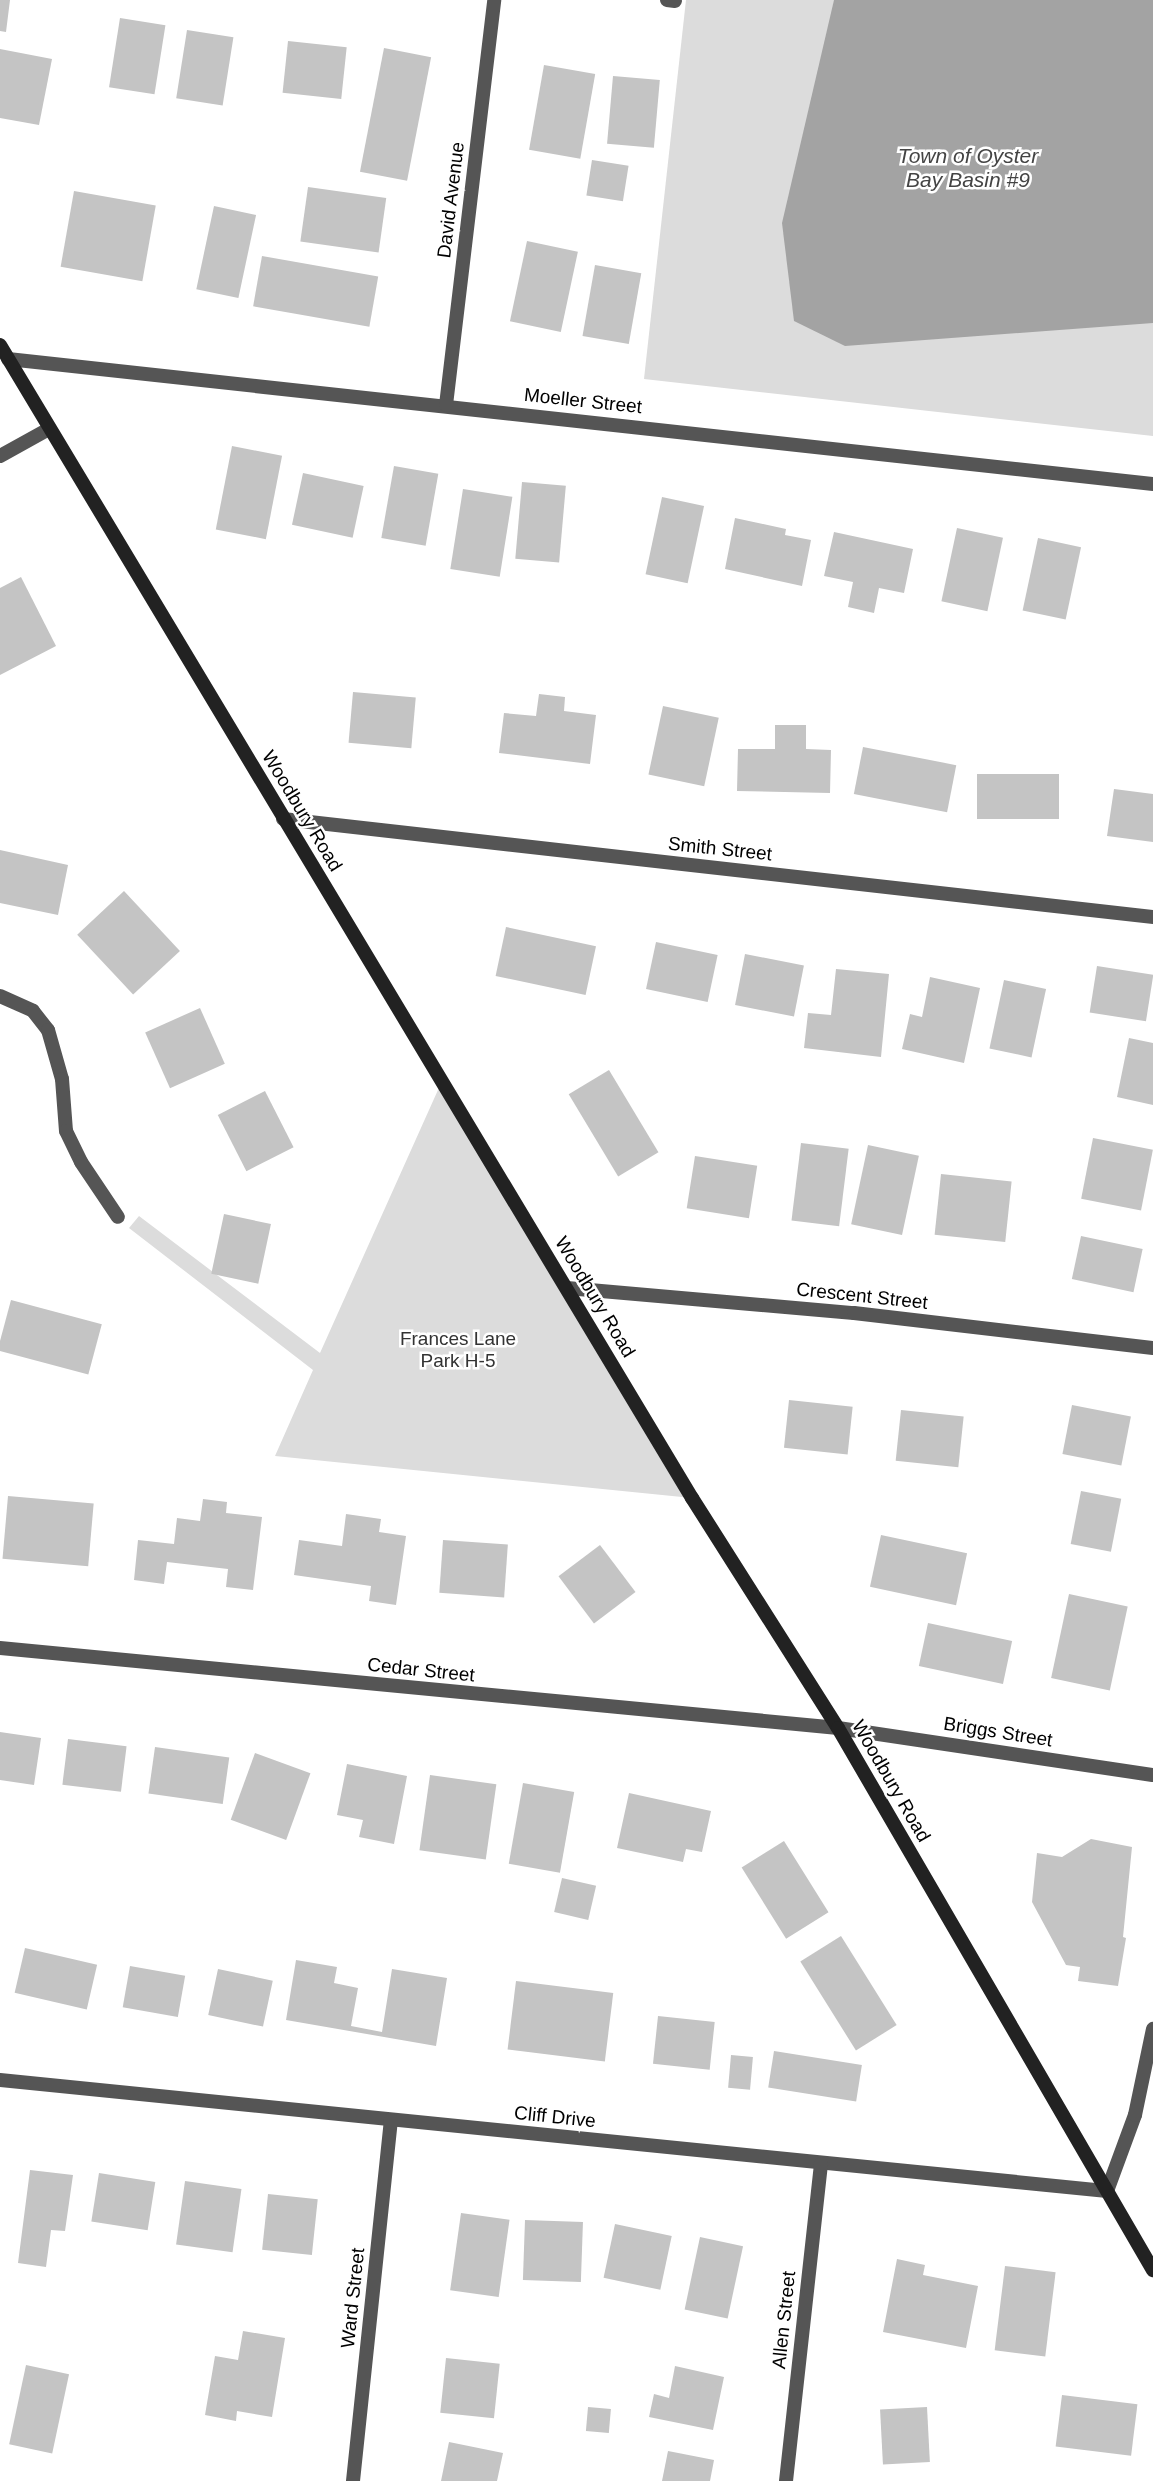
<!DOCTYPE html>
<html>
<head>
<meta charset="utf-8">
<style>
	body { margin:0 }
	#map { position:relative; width:1153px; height:2481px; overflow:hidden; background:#fff; font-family:Arial,sans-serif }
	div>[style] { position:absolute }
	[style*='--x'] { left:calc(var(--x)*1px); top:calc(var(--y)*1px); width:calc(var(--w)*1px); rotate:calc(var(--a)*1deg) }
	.green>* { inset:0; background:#dcdcdc }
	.water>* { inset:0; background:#a3a3a3 }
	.building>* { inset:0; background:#c4c4c4; transform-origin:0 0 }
	.minor>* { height:14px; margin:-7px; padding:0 7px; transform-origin:7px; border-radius:7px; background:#555 }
	.secondary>* { height:14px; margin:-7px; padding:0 7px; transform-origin:7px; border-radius:7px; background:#222 }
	span { translate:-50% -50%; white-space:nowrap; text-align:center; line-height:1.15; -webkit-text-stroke:5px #fff; paint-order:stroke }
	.street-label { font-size:19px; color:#000 }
	.park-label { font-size:19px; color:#333 }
	.water-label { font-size:21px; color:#444; font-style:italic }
</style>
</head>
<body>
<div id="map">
	<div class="green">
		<div style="clip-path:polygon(686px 0,1153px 0,1153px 436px,644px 379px)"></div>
		<div style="clip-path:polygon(442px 1081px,692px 1498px,275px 1456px,313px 1370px,129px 1228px,139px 1216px,320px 1353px)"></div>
	</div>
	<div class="water">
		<div style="clip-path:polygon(834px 0,1153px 0,1153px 323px,845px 346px,794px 321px,782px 223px)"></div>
	</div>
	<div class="building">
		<div style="clip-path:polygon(0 0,10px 0,6px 32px,0 31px)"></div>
		<div style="left:120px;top:18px;width:46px;height:70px;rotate:9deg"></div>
		<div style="left:187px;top:30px;width:47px;height:69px;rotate:9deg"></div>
		<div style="left:288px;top:41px;width:59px;height:52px;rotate:6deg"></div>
		<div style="left:384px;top:48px;width:48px;height:126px;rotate:11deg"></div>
		<div style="clip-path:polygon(0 49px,52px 59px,39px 125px,0 118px)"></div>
		<div style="left:544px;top:65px;width:52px;height:86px;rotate:10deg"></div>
		<div style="left:613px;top:76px;width:47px;height:68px;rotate:5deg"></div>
		<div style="left:592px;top:160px;width:37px;height:36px;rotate:9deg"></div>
		<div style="left:308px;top:187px;width:79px;height:55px;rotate:8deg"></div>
		<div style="left:74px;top:191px;width:83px;height:77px;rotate:10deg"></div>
		<div style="left:214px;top:206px;width:43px;height:85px;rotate:12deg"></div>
		<div style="left:527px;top:241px;width:52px;height:82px;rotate:12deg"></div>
		<div style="left:262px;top:256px;width:118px;height:51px;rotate:10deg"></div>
		<div style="left:595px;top:265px;width:47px;height:72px;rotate:10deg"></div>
		<div style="left:232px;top:446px;width:51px;height:85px;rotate:11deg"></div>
		<div style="left:394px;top:466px;width:45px;height:73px;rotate:10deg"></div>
		<div style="left:303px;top:473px;width:62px;height:53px;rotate:12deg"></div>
		<div style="left:522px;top:482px;width:44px;height:77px;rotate:5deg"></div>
		<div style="left:463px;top:489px;width:50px;height:81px;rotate:9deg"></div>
		<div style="left:662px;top:497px;width:43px;height:79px;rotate:12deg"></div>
		<div style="clip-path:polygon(735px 518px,786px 529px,785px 535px,811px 540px,802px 586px,725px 569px)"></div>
		<div style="left:957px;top:528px;width:47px;height:75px;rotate:12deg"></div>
		<div style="clip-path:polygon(834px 532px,913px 549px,904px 593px,879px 588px,874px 613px,848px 607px,853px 582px,824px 576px)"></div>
		<div style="left:1038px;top:538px;width:44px;height:74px;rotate:12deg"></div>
		<div style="clip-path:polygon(21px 577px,56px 646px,0 675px,0 588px)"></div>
		<div style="left:353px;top:692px;width:63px;height:51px;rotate:5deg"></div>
		<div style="clip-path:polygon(539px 694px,565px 697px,564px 711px,596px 715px,590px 764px,499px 753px,504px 713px,536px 716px)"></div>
		<div style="left:663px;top:706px;width:57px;height:70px;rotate:12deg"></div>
		<div style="clip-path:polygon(775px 725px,806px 725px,806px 749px,831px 750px,830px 793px,737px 791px,738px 749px,775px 749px)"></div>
		<div style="left:863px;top:747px;width:95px;height:48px;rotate:11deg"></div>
		<div style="left:977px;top:774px;width:82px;height:45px"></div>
		<div style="clip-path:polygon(1114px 789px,1153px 794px,1153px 842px,1107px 836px)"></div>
		<div style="clip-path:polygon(0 850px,68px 865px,58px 915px,0 903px)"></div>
		<div style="left:124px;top:891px;width:82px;height:64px;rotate:47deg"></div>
		<div style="left:506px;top:927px;width:92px;height:50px;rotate:12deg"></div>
		<div style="left:656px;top:942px;width:63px;height:48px;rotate:12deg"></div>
		<div style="left:745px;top:954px;width:60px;height:52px;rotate:11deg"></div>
		<div style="left:1097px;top:966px;width:57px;height:47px;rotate:9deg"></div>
		<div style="clip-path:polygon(836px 969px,889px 974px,881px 1057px,804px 1048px,808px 1013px,831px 1015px)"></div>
		<div style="clip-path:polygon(930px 977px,980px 988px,964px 1063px,902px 1049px,910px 1014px,922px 1017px)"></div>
		<div style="left:1004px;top:980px;width:43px;height:70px;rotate:12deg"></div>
		<div style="left:200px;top:1008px;width:61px;height:60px;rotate:66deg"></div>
		<div style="clip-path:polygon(1129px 1038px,1153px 1043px,1153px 1105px,1117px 1097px)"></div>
		<div style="left:609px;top:1070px;width:96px;height:47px;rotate:59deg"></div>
		<div style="left:265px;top:1091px;width:63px;height:53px;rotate:63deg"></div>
		<div style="left:1093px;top:1138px;width:61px;height:62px;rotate:11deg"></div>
		<div style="left:801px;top:1143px;width:48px;height:78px;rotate:7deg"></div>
		<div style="left:868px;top:1145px;width:52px;height:81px;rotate:12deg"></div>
		<div style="left:695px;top:1156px;width:63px;height:53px;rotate:9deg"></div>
		<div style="left:941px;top:1174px;width:71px;height:61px;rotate:6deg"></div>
		<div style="left:224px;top:1214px;width:48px;height:61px;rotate:12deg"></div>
		<div style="left:1081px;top:1236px;width:63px;height:44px;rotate:12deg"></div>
		<div style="left:11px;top:1300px;width:94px;height:52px;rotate:15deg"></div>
		<div style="left:789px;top:1400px;width:64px;height:48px;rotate:6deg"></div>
		<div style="left:1072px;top:1405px;width:60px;height:50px;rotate:11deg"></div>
		<div style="left:901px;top:1410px;width:63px;height:51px;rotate:6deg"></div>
		<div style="left:1081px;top:1491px;width:41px;height:54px;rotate:11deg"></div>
		<div style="left:8px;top:1496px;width:86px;height:63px;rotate:5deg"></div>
		<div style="clip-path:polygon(203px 1499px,227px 1502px,226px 1513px,262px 1517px,253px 1590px,226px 1587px,228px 1569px,167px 1562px,164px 1584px,134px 1580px,138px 1540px,174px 1544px,177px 1518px,200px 1521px)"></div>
		<div style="clip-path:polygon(346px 1514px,381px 1519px,379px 1532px,406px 1536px,396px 1605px,369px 1601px,371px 1586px,294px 1575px,299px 1540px,342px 1546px)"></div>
		<div style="left:881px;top:1535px;width:88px;height:53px;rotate:12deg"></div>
		<div style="left:443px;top:1540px;width:65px;height:53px;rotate:4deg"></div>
		<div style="left:600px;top:1545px;width:59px;height:52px;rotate:53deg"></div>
		<div style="left:1069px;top:1594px;width:60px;height:86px;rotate:12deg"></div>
		<div style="left:928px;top:1623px;width:86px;height:44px;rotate:12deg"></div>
		<div style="clip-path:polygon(0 1732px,41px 1738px,34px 1785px,0 1780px)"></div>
		<div style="left:68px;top:1739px;width:59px;height:46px;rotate:7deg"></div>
		<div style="left:155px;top:1747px;width:75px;height:47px;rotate:8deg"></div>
		<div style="left:255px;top:1753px;width:59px;height:71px;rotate:20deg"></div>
		<div style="clip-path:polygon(347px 1764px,407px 1776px,394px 1844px,359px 1837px,363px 1820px,337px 1815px)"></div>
		<div style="left:430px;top:1775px;width:67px;height:76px;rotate:8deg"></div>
		<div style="left:523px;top:1783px;width:52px;height:82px;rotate:10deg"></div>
		<div style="clip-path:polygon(629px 1793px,711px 1811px,702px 1852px,686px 1849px,683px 1862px,617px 1848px)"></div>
		<div style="clip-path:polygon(1091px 1839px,1132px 1847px,1123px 1937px,1126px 1938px,1118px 1986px,1078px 1981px,1080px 1967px,1066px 1965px,1032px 1902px,1037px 1853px,1062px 1857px)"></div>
		<div style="left:784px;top:1841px;width:84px;height:50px;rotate:58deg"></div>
		<div style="left:562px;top:1878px;width:35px;height:35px;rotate:13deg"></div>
		<div style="left:841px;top:1936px;width:105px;height:48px;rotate:58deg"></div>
		<div style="left:25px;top:1948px;width:74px;height:46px;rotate:13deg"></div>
		<div style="clip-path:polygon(296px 1960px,337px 1967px,334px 1983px,358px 1988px,351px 2026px,382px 2032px,392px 1969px,447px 1978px,436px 2046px,286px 2020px)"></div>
		<div style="left:130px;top:1966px;width:56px;height:42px;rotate:10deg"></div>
		<div style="left:218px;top:1969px;width:56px;height:47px;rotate:12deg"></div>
		<div style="left:516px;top:1981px;width:98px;height:69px;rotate:7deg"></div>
		<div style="left:658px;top:2016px;width:57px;height:48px;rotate:6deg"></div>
		<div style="left:774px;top:2051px;width:89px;height:37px;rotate:9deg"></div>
		<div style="left:731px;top:2055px;width:22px;height:33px;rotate:5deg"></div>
		<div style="clip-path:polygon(30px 2170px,73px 2175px,65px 2231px,51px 2230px,46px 2267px,18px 2263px)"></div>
		<div style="left:99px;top:2173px;width:57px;height:49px;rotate:9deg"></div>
		<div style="left:185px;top:2181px;width:57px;height:64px;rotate:8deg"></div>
		<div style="left:268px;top:2194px;width:50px;height:56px;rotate:6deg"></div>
		<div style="left:461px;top:2213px;width:49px;height:78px;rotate:8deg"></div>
		<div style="left:525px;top:2220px;width:58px;height:60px;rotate:2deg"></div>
		<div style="left:615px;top:2224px;width:58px;height:55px;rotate:12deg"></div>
		<div style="left:700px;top:2237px;width:44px;height:74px;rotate:12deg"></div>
		<div style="clip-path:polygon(897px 2259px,925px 2265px,923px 2275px,978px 2286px,966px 2348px,883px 2332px)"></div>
		<div style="left:1005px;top:2266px;width:51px;height:85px;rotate:7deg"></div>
		<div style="clip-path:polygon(243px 2331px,285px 2338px,272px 2417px,237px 2411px,236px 2421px,205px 2415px,215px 2356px,238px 2360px)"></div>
		<div style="left:446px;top:2358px;width:54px;height:55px;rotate:6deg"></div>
		<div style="left:26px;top:2365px;width:44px;height:81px;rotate:12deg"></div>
		<div style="clip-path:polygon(675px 2366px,724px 2377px,713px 2430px,649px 2417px,654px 2394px,669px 2398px)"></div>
		<div style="left:1062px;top:2395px;width:76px;height:52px;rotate:7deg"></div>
		<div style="left:588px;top:2407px;width:23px;height:24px;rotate:5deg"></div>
		<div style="left:927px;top:2407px;width:55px;height:47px;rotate:87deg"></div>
		<div style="clip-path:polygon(449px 2442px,503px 2453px,497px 2481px,441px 2481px)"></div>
		<div style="clip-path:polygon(668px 2451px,714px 2460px,710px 2481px,662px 2481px)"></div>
	</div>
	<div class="minor">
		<div style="--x:667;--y:0;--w:8;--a:7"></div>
		<div style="--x:8;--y:359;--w:1152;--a:6.23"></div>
		<div style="--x:446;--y:405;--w:408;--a:-83.2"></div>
		<div style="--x:0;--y:456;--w:56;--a:-28.9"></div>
		<div style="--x:283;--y:819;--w:876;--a:6.43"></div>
		<div style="--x:0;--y:996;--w:36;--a:24"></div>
		<div style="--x:33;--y:1011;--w:24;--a:52"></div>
		<div style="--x:48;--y:1030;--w:51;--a:74.1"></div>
		<div style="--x:62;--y:1079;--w:52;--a:85.6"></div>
		<div style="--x:66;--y:1131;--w:34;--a:64"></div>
		<div style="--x:81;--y:1162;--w:66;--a:56.1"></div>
		<div style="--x:567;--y:1288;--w:288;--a:5"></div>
		<div style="--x:854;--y:1313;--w:301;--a:6.7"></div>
		<div style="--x:0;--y:1648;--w:842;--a:5.45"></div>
		<div style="--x:838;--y:1728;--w:318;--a:8.5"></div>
		<div style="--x:0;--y:2080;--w:1113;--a:5.73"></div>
		<div style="--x:1107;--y:2191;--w:81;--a:-69.8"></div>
		<div style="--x:1135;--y:2115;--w:88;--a:-78.2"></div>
		<div style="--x:353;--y:2481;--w:363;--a:-84"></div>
		<div style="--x:786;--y:2481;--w:319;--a:-83.7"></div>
	</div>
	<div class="secondary">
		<div style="--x:0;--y:345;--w:1345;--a:59.03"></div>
		<div style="--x:692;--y:1498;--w:272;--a:57.6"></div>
		<div style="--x:838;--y:1728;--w:627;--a:59.84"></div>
	</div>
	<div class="street-label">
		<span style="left:451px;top:200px;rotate:-83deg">David Avenue</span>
		<span style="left:583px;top:401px;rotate:6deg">Moeller Street</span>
		<span style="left:302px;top:811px;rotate:59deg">Woodbury Road</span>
		<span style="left:720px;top:849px;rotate:6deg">Smith Street</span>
		<span style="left:862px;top:1296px;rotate:6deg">Crescent Street</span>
		<span style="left:595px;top:1297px;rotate:59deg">Woodbury Road</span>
		<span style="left:421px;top:1670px;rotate:6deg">Cedar Street</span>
		<span style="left:998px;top:1732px;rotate:9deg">Briggs Street</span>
		<span style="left:891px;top:1781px;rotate:60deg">Woodbury Road</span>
		<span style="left:555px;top:2117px;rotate:6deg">Cliff Drive</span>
		<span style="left:353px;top:2298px;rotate:-84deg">Ward Street</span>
		<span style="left:784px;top:2320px;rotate:-84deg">Allen Street</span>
	</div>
	<div class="park-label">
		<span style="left:458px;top:1350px">Frances Lane<br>Park H-5</span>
	</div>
	<div class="water-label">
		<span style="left:968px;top:168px">Town of Oyster<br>Bay Basin #9</span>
	</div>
</div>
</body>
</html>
